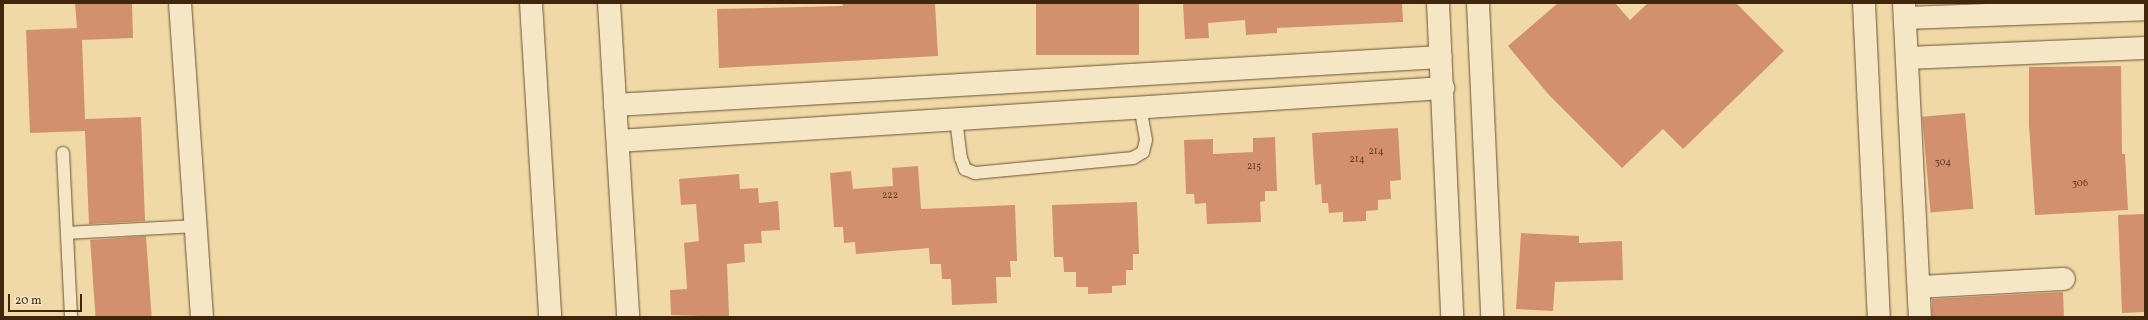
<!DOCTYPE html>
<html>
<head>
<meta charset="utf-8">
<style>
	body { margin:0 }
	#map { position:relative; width:2148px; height:320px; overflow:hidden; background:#f0d9a7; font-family:Vollkorn,serif }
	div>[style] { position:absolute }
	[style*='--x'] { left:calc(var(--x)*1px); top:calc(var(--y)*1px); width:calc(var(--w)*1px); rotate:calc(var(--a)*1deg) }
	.building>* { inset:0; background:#d3906f; transform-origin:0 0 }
	.roads { filter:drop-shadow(0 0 1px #6b5333) drop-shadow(0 0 1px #6b5333) }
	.service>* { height:12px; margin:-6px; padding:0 6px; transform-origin:6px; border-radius:6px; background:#f5e6c6 }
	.minor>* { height:22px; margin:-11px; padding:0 11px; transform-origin:11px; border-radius:11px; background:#f5e6c6 }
	.tertiary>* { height:22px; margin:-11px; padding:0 11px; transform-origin:11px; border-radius:11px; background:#f5e6c6 }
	span { translate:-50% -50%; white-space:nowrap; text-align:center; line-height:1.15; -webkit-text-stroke:3.5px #f5e6c6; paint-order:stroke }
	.number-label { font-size:10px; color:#644025 }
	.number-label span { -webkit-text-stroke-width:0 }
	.frame { position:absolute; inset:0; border:4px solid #3f260c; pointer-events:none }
	.scale { position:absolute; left:8px; top:294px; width:74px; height:18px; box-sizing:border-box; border:2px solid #3f260c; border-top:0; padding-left:5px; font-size:12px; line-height:14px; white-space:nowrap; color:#3f260c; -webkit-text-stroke:3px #f5e6c6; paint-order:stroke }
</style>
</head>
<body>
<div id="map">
	<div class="building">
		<div style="clip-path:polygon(75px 3px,132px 3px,133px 38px,82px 40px,85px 119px,141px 117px,145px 221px,89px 224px,85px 131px,30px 133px,26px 30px,77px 28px)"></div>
		<div style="clip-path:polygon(842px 3px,935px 3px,938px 56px,719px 68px,717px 9px,843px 6px)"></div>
		<div style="left:1036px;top:3px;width:103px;height:52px"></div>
		<div style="clip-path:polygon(1183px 3px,1402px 3px,1403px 22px,1277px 28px,1277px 33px,1246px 35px,1245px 20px,1208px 23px,1209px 38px,1185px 39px)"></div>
		<div style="clip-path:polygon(1558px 3px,1615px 3px,1630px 20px,1648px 3px,1736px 3px,1784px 51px,1683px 149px,1663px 129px,1622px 168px,1549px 95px,1508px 46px)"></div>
		<div style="clip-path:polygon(2121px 66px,2122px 154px,2125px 154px,2128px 210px,2035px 215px,2029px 125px,2029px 67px)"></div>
		<div style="left:1965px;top:113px;width:96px;height:43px;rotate:85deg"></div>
		<div style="clip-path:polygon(1398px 128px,1401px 180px,1390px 181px,1391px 199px,1378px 200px,1378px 210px,1366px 211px,1366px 221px,1343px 222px,1343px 212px,1329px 213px,1328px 203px,1322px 203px,1321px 184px,1315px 185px,1312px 133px)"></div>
		<div style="clip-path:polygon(1275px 137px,1277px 191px,1265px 191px,1265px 201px,1260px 202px,1261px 222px,1207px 224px,1206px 203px,1195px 204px,1194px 194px,1186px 194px,1184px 140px,1213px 139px,1213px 154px,1253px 152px,1253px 138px)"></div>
		<div style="clip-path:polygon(918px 166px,921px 209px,1015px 205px,1017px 261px,1010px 261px,1011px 277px,996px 277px,997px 303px,952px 305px,951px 279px,942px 279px,941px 264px,930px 264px,929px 248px,856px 254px,855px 242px,844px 243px,843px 227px,834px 227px,830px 173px,851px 171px,853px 189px,893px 186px,892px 168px)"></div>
		<div style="clip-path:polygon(739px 174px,740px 189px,758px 188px,759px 203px,778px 201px,780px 230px,761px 231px,762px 243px,744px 244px,745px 262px,727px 264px,729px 317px,671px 315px,670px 290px,687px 289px,684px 243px,699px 241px,696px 204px,681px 205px,679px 179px)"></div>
		<div style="clip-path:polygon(1137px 202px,1139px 254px,1133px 254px,1133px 270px,1126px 270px,1126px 285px,1112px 286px,1112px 293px,1088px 294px,1088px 287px,1076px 287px,1076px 272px,1064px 272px,1063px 257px,1054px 257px,1052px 205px)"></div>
		<div style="clip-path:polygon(2145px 214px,2145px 312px,2122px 313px,2118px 215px)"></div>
		<div style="clip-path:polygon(1521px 233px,1579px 236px,1579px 243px,1622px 241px,1623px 280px,1555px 282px,1553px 311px,1516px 309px)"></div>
		<div style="left:146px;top:236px;width:81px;height:56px;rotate:86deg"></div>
		<div style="clip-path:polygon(2063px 292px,2064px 317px,1932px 317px,1932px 299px)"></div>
	</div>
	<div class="roads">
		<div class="service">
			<div style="--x:956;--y:119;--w:39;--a:83"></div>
			<div style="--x:961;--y:158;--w:12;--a:70"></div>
			<div style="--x:965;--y:169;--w:11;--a:22"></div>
			<div style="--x:975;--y:173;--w:159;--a:-5.4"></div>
			<div style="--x:1133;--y:158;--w:12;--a:-31"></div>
			<div style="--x:1143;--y:152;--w:12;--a:-76"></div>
			<div style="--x:1146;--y:140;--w:34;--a:-100"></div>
			<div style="--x:63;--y:153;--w:164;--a:87.2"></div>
			<div style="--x:67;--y:233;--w:129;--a:-3.1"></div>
		</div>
		<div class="minor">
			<div style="--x:180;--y:3;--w:315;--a:86"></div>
			<div style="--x:1438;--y:3;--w:314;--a:87.4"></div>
			<div style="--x:1478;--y:3;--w:314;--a:87.4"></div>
			<div style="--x:1864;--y:3;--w:314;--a:87.3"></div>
			<div style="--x:1904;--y:3;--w:314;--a:87.1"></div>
			<div style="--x:1905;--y:18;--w:240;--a:-2.1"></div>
			<div style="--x:1907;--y:58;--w:238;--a:-2.4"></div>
			<div style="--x:615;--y:105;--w:827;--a:-3.33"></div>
			<div style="--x:618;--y:141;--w:827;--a:-3.68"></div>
			<div style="--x:1919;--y:287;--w:145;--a:-3.2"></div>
		</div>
		<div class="tertiary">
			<div style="--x:531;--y:3;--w:315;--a:86.5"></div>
			<div style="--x:609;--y:3;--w:315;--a:86.5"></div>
		</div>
	</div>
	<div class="number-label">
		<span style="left:1376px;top:152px">214</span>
		<span style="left:1357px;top:160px">214</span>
		<span style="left:1943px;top:163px">304</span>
		<span style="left:1254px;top:167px">215</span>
		<span style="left:2080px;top:184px">306</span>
		<span style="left:890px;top:196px">222</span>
	</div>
	<div class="frame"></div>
	<div class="scale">20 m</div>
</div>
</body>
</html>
